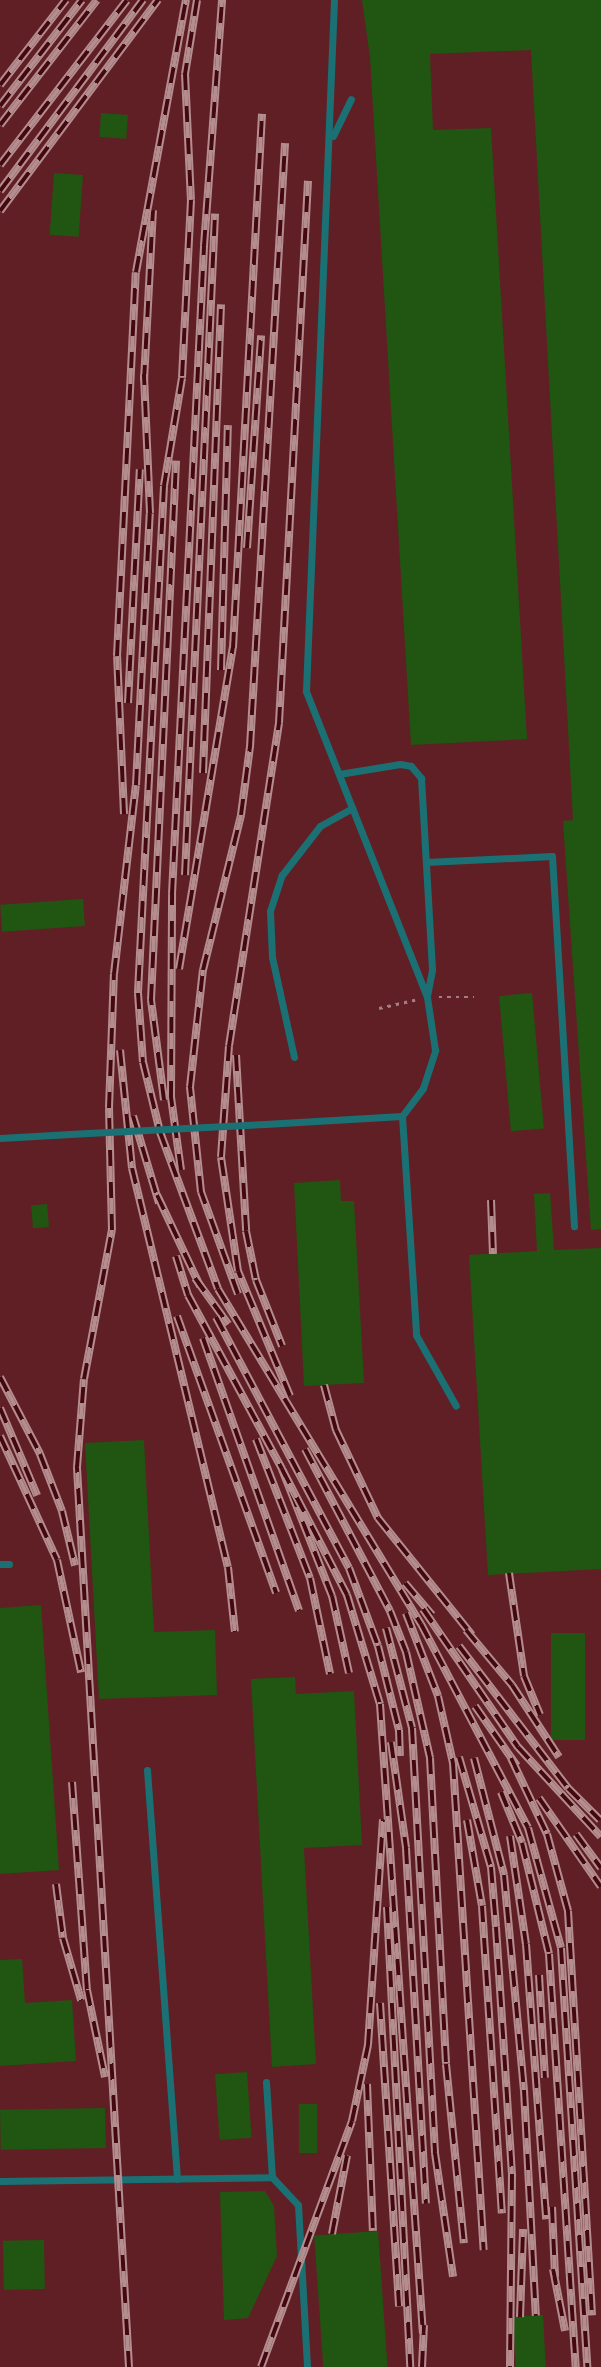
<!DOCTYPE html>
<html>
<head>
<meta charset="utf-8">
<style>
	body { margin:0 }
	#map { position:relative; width:601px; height:2367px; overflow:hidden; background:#4f1419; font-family:"Nunito Sans",sans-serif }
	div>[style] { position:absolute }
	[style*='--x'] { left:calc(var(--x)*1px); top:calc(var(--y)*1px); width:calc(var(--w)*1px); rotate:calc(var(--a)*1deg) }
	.built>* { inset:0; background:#601f25; transform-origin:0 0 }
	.building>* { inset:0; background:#215512; transform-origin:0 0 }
	.path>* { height:2.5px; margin-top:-1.25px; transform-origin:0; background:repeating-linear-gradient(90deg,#a67d80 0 3.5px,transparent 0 8.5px) }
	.lane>* { height:7px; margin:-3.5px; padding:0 3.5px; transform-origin:3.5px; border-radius:3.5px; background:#1b7074 }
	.rail>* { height:8px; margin-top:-4px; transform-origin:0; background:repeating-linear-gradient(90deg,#440810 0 16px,#b48d8f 0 32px); box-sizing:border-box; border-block:2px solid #b48d8f }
	.lane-bridge>* { height:7px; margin:-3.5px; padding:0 3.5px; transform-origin:3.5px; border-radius:3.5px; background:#1b7074 }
	span { translate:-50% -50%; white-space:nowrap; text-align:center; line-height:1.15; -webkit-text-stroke:6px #440810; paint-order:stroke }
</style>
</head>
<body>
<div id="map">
	<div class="built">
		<div style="left:0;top:0;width:601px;height:2367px"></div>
	</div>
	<div class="building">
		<div style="clip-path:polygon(362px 0,601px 0,601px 1229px,591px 1230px,563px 821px,573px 820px,531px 50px,430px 54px,433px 130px,491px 128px,527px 739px,411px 745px,370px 57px)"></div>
		<div style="left:101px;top:113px;width:27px;height:24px;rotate:4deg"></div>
		<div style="left:54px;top:173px;width:29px;height:62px;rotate:4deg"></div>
		<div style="left:83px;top:899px;width:27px;height:83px;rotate:86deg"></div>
		<div style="left:532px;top:993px;width:136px;height:33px;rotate:85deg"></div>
		<div style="clip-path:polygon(340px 1180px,341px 1201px,354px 1201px,364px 1383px,304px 1386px,294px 1183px)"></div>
		<div style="clip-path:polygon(550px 1193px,554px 1250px,601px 1248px,601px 1569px,488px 1575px,469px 1255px,537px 1251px,534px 1194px)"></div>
		<div style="left:47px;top:1204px;width:23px;height:16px;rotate:85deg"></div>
		<div style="clip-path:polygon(144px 1440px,154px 1632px,215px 1630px,217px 1695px,99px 1699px,85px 1443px)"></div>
		<div style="clip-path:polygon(41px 1605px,59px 1870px,0 1874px,0 1608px)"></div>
		<div style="left:551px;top:1633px;width:34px;height:107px"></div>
		<div style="clip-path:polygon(295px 1677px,296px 1694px,354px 1691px,362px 1845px,304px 1848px,316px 2064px,272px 2067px,251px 1679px)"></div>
		<div style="clip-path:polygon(22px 1959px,25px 2003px,72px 2000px,76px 2061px,0 2066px,0 1960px)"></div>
		<div style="left:247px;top:2072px;width:66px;height:32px;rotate:86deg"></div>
		<div style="left:299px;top:2104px;width:18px;height:49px"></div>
		<div style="left:105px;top:2108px;width:40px;height:105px;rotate:89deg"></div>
		<div style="clip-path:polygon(265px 2191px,274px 2206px,277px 2256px,248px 2318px,224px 2320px,220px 2192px)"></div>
		<div style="left:378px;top:2231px;width:136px;height:64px;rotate:86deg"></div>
		<div style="left:44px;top:2240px;width:49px;height:41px;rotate:89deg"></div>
		<div style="left:543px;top:2315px;width:52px;height:30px;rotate:87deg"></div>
	</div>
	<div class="path">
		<div style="--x:439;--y:997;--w:35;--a:0"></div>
		<div style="--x:379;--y:1008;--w:37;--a:-13"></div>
	</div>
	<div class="lane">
		<div style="--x:333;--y:136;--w:41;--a:-64.1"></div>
		<div style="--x:339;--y:774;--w:62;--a:-9.3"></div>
		<div style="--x:400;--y:764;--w:11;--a:10"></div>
		<div style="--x:411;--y:766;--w:16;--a:50"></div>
		<div style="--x:421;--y:778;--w:192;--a:86.7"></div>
		<div style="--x:432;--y:970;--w:26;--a:101"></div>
		<div style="--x:426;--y:862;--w:126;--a:-2.7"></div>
		<div style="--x:552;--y:856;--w:371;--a:86.6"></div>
		<div style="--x:294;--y:1057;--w:102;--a:-102.4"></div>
		<div style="--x:272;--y:957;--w:46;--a:-92.5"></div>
		<div style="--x:270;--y:911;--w:38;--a:-72"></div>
		<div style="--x:282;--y:875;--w:62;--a:-52.2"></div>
		<div style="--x:320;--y:826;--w:37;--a:-29"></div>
		<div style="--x:402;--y:1116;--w:219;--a:86.3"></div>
		<div style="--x:416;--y:1335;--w:81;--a:60.6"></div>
		<div style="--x:265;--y:1124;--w:137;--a:-3.3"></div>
		<div style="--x:402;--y:1116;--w:35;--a:-53"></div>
		<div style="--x:423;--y:1088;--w:40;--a:-72"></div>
		<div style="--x:435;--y:1050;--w:54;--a:-98.6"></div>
		<div style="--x:427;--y:997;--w:329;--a:-111.6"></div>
		<div style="--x:306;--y:691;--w:692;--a:-87.68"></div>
		<div style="--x:0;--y:1138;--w:88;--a:-3.3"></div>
		<div style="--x:0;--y:1564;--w:9;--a:0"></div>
		<div style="--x:147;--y:1770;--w:410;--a:85.8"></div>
		<div style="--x:266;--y:2082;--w:95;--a:86.4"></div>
		<div style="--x:0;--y:2181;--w:272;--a:-0.8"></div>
		<div style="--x:272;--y:2177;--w:38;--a:47"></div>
		<div style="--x:298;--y:2205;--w:162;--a:86.8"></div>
	</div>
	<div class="rail">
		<div style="--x:197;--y:0;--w:75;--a:99.2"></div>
		<div style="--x:185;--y:74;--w:126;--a:87.3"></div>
		<div style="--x:191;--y:200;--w:178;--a:92.9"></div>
		<div style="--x:182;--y:378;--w:109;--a:99.5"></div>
		<div style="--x:164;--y:486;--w:508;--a:92.94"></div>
		<div style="--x:138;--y:993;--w:69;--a:85.9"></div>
		<div style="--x:143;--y:1062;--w:72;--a:76.3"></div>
		<div style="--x:160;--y:1132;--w:167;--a:69.7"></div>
		<div style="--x:218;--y:1289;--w:392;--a:58.8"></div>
		<div style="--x:421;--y:1624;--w:230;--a:62.3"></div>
		<div style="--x:528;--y:1828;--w:124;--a:74.6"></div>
		<div style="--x:561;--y:1948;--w:420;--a:86.4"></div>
		<div style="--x:0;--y:85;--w:108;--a:-52.2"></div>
		<div style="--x:0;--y:106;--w:134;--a:-52.3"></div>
		<div style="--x:0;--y:125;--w:158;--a:-52.2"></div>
		<div style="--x:0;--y:165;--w:208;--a:-52.4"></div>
		<div style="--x:0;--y:191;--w:239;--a:-53.2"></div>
		<div style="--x:0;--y:211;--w:264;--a:-53.2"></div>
		<div style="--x:144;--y:381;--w:171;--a:-87"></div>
		<div style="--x:247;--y:548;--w:213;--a:-86.2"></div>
		<div style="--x:221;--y:670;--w:245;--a:-88.4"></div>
		<div style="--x:128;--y:703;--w:234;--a:-87.1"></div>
		<div style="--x:203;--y:773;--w:469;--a:-87.8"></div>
		<div style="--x:124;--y:814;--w:158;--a:-92.5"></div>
		<div style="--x:117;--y:656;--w:384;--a:-87.2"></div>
		<div style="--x:136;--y:272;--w:277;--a:-79.6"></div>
		<div style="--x:185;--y:875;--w:662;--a:-87.4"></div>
		<div style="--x:179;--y:969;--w:326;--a:-80.5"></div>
		<div style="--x:233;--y:648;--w:535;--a:-86.89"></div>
		<div style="--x:120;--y:1050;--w:119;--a:84.2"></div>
		<div style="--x:132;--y:1168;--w:410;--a:76.5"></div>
		<div style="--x:228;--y:1567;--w:65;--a:83.9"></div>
		<div style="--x:236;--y:1055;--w:176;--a:86.7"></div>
		<div style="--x:246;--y:1231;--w:50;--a:78.5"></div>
		<div style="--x:256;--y:1280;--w:71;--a:68.5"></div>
		<div style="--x:164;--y:1100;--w:101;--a:-97.4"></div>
		<div style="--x:151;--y:1000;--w:540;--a:-87.34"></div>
		<div style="--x:133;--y:1116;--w:91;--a:73.4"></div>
		<div style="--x:181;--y:1170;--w:74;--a:-97.8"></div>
		<div style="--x:171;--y:1097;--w:203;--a:-89.7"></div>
		<div style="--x:172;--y:894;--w:649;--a:-87.17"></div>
		<div style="--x:204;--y:246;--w:247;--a:-85.8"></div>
		<div style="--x:157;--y:1195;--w:101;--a:64.7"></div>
		<div style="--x:491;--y:1200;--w:54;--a:87.9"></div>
		<div style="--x:176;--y:1256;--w:41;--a:72.9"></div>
		<div style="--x:188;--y:1295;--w:198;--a:61.6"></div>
		<div style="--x:195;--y:1278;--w:57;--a:54.3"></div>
		<div style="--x:238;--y:1294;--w:109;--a:-109.9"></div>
		<div style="--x:201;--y:1192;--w:106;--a:-96"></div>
		<div style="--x:190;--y:1087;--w:118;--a:-83.7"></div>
		<div style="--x:203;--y:970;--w:160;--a:-76.2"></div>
		<div style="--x:241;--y:815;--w:69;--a:-82.5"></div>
		<div style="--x:250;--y:747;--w:605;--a:-86.68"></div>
		<div style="--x:177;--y:1316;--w:294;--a:70.3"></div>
		<div style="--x:216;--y:1317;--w:284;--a:62.1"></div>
		<div style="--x:349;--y:1568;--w:83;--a:69.6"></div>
		<div style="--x:378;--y:1646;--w:87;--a:76"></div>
		<div style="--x:399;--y:1730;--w:26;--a:88"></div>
		<div style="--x:203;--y:1338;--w:289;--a:70.6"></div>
		<div style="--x:0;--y:1377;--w:87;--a:62.5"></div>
		<div style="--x:40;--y:1454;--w:61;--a:68.9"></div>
		<div style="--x:62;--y:1511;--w:56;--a:76.5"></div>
		<div style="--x:324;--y:1385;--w:47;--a:75.1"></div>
		<div style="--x:336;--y:1430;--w:98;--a:64.5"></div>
		<div style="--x:378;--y:1518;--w:150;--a:51.2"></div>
		<div style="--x:290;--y:1396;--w:135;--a:-112.6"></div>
		<div style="--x:238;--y:1271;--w:115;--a:-98.5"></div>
		<div style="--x:221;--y:1157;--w:111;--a:-85.9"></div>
		<div style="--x:229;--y:1046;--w:327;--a:-81.2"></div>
		<div style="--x:279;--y:723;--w:543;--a:-86.94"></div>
		<div style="--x:0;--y:1408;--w:95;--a:67"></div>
		<div style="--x:0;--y:1436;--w:136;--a:65.3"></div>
		<div style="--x:57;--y:1560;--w:115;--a:77.9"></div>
		<div style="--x:256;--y:1439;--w:149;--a:68.8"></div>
		<div style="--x:310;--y:1578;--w:98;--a:78.2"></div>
		<div style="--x:305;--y:1449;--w:183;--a:62.3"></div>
		<div style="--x:390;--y:1611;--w:44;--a:68.7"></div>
		<div style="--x:406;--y:1652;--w:109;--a:77.2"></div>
		<div style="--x:430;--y:1758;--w:306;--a:87"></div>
		<div style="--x:446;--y:2064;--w:180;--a:84.3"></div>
		<div style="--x:509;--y:1573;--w:104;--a:81.7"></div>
		<div style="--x:524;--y:1676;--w:42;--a:67.7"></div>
		<div style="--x:405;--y:1583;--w:42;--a:49.8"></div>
		<div style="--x:423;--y:1609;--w:168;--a:55.5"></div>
		<div style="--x:518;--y:1747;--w:122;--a:47.3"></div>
		<div style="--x:406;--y:1613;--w:89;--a:68.9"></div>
		<div style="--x:438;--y:1696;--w:69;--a:77.4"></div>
		<div style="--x:453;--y:1763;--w:488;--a:86.4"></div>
		<div style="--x:386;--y:1628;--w:103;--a:75.4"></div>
		<div style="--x:412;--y:1728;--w:426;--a:86.9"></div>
		<div style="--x:435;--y:2153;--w:125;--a:81.7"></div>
		<div style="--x:466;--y:1630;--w:72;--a:50.1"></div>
		<div style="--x:512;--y:1685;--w:86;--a:56.9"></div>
		<div style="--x:459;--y:1646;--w:179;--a:52.5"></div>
		<div style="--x:568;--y:1788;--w:45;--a:45"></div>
		<div style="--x:349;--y:1673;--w:79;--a:-102.4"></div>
		<div style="--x:332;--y:1596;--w:136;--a:-111.5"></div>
		<div style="--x:282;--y:1469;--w:142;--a:62.7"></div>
		<div style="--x:347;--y:1595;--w:114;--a:73.2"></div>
		<div style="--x:380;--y:1704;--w:631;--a:86.1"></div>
		<div style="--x:475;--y:1706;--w:73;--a:55"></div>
		<div style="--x:391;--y:1742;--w:107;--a:81.9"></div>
		<div style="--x:406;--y:1848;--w:356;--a:86.8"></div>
		<div style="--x:459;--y:1757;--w:115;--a:73.8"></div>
		<div style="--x:491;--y:1867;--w:60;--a:85.2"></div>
		<div style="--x:496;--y:1927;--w:248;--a:86.3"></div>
		<div style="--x:512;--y:2174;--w:193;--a:90.6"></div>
		<div style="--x:474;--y:1758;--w:121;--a:75.6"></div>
		<div style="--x:504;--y:1875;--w:216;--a:84.7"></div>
		<div style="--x:524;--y:2090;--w:226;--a:87"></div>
		<div style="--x:511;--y:1758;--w:84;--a:64.7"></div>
		<div style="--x:547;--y:1834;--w:80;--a:74.7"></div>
		<div style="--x:568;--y:1911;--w:405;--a:86.6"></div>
		<div style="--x:72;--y:1782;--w:209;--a:85.9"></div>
		<div style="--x:87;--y:1990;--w:89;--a:78.3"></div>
		<div style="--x:501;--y:1792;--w:55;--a:67.6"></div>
		<div style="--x:522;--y:1843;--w:114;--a:76.3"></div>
		<div style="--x:549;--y:1954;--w:414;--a:86.3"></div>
		<div style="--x:539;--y:1798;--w:108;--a:55.1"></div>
		<div style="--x:467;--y:1820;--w:87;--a:80.1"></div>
		<div style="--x:482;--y:1906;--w:308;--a:86.3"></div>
		<div style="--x:576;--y:1834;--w:42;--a:53.7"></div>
		<div style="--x:510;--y:1836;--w:109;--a:81.6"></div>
		<div style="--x:526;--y:1944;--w:276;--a:85.8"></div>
		<div style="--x:56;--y:1884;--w:54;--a:82.6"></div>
		<div style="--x:63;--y:1938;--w:65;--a:73.8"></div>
		<div style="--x:387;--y:1907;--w:461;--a:87.1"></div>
		<div style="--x:539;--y:1975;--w:103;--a:86.7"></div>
		<div style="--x:380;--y:2003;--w:304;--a:86.4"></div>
		<div style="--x:367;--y:2084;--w:147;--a:87.7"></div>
		<div style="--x:552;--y:2207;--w:70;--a:87.5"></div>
		<div style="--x:332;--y:2234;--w:80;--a:-79.2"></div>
		<div style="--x:553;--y:2269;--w:63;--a:79"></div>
		<div style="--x:520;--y:2317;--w:88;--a:-88"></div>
		<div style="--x:129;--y:2367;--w:902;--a:-93.31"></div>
		<div style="--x:77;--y:1467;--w:88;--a:-85.5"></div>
		<div style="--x:84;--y:1379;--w:152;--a:-79.4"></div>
		<div style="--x:112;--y:1230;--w:122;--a:-91.4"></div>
		<div style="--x:109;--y:1108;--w:134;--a:-87.9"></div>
		<div style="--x:114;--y:974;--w:190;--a:-83.4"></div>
		<div style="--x:136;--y:785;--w:272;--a:-87.1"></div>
		<div style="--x:150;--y:513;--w:139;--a:-92.5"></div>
		<div style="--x:261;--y:2367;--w:262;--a:-69.7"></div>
		<div style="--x:352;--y:2121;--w:78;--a:-78.1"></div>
		<div style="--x:368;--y:2045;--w:226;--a:-86.2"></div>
		<div style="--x:422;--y:2367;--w:42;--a:-87.3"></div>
	</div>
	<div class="lane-bridge">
		<div style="--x:88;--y:1133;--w:177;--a:-2.9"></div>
	</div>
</div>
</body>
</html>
